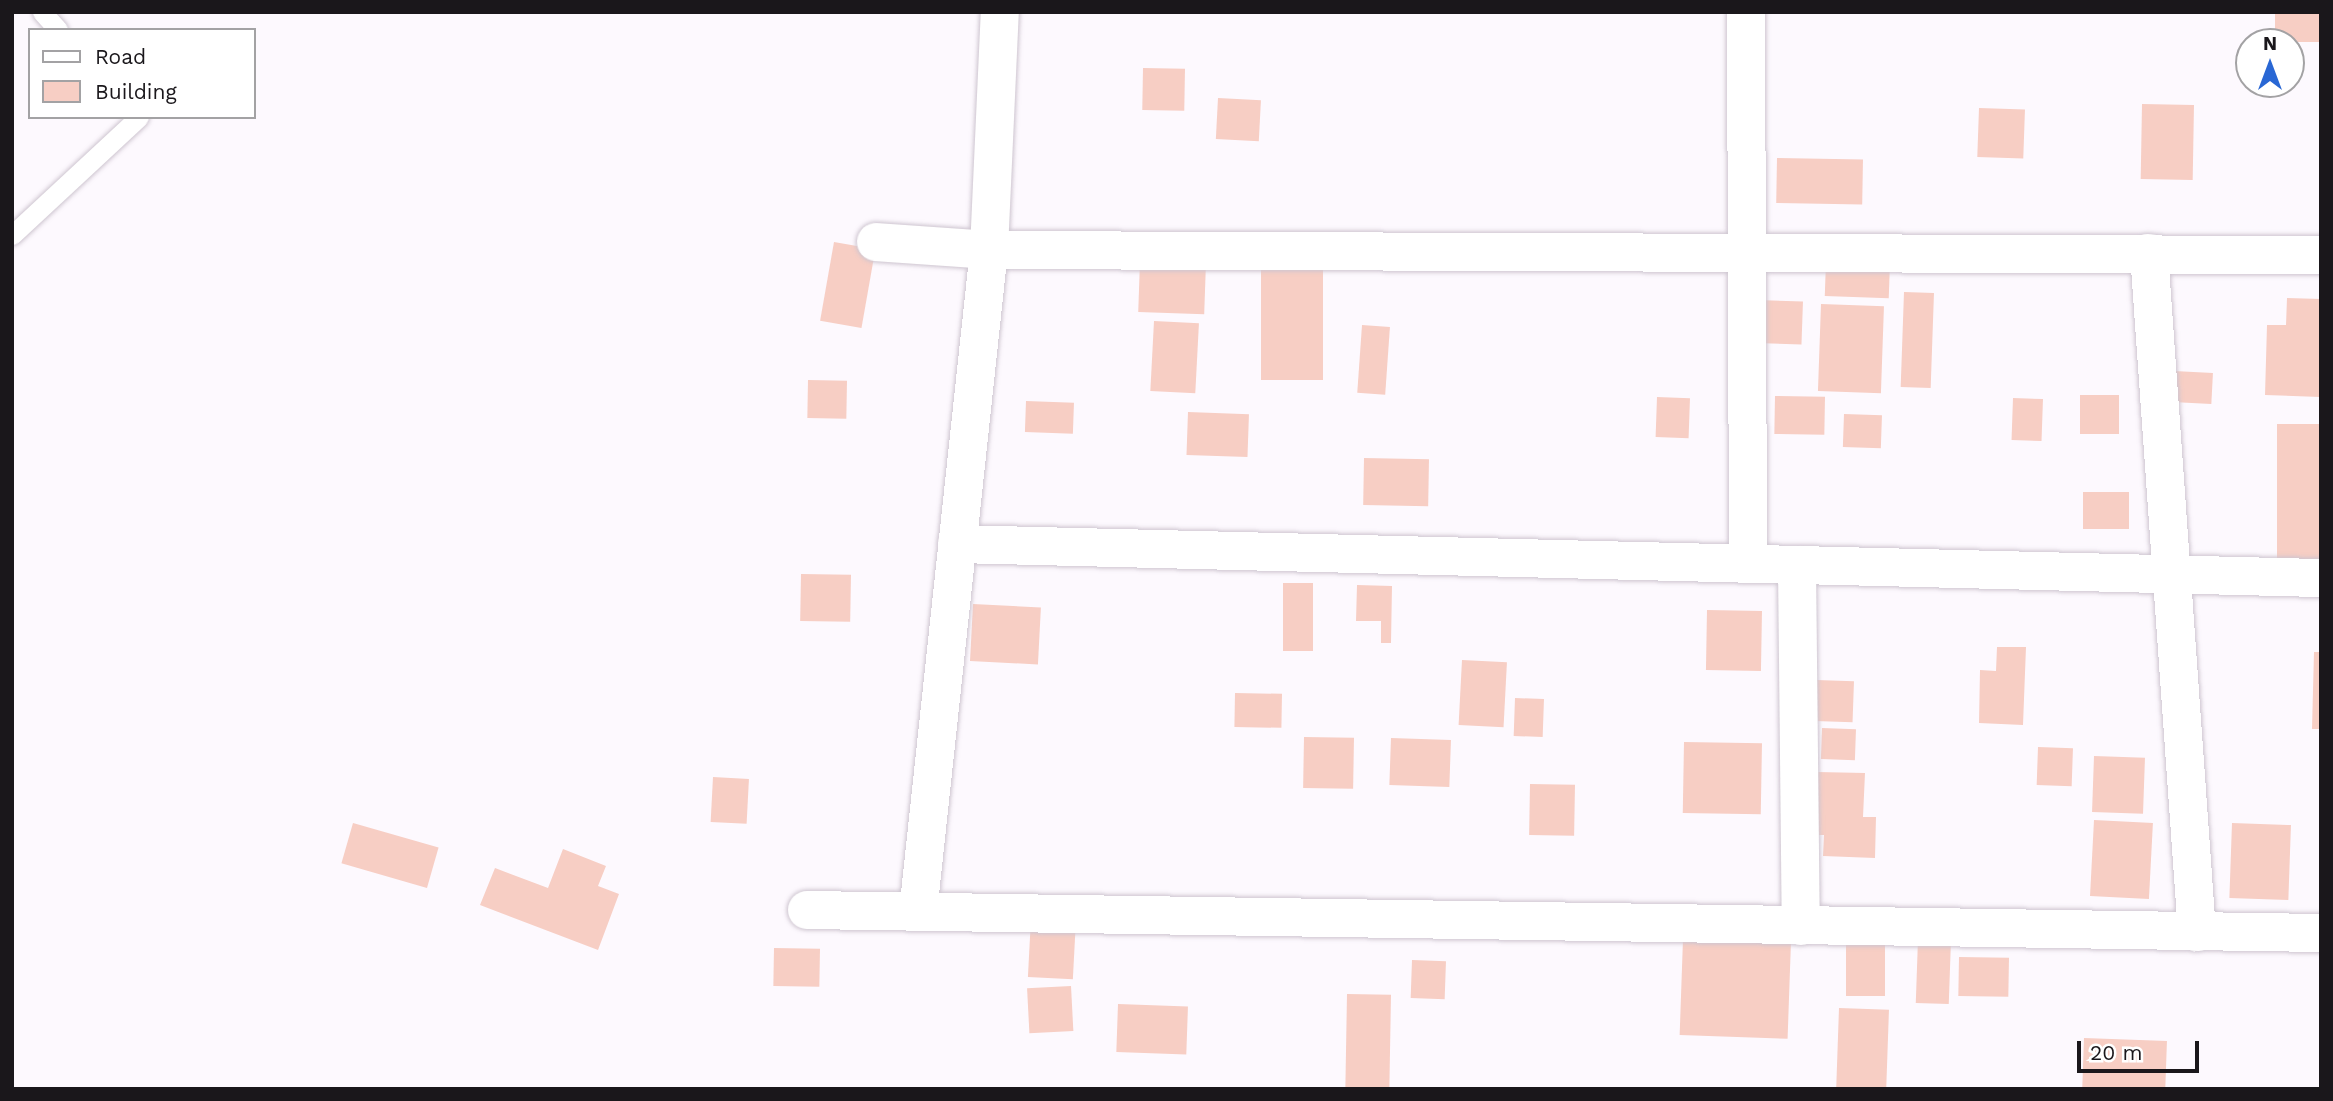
<!DOCTYPE html>
<html>
<head>
<meta charset="utf-8">
<style>
	body { margin:0 }
	#map { position:relative; width:2333px; height:1101px; overflow:hidden; background:#fdf9fe; font-family:"Work Sans",sans-serif }
	div>[style] { position:absolute }
	[style*='--x'] { left:calc(var(--x)*1px); top:calc(var(--y)*1px); width:calc(var(--w)*1px); rotate:calc(var(--a)*1deg) }
	.building>* { inset:0; background:#f7cec4; transform-origin:0 0 }
	.roads { filter:drop-shadow(0 0 2px #cec5d0) drop-shadow(0 0 2px #cec5d0) }
	.lane>* { height:19px; margin:-9.5px; padding:0 9.5px; transform-origin:9.5px; border-radius:9.5px; background:#fff }
	.street>* { height:38px; margin:-19px; padding:0 19px; transform-origin:19px; border-radius:19px; background:#fff }
	span { translate:-50% -50%; white-space:nowrap; text-align:center; line-height:1.15; -webkit-text-stroke:7px #fff; paint-order:stroke }
	.frame { position:absolute; inset:0; border:14px solid #1a171b; pointer-events:none }
	.legend { position:absolute; left:28px; top:28px; width:228px; height:91px; box-sizing:border-box; background:#fff; border:2px solid #a3a2a4; margin:0; padding:9px 12px; list-style:none; font-size:21px; color:#1a171b }
	.legend li { display:flex; align-items:center; gap:14px; height:35px }
	.legend b { width:35px; border:2px solid #a3a2a4 }
	.north { position:absolute; left:2235px; top:28px; width:70px; height:70px; box-sizing:border-box; background:#fff; border:2px solid #a3a2a4; border-radius:50%; rotate:0deg; font-size:19px; font-weight:700; line-height:28px; text-align:center; color:#1a171b }
	.north::after { content:''; display:block; margin:auto; width:24px; height:32px; background:#2967d4; clip-path:polygon(50% 0,100% 100%,50% 72%,0 100%) }
	.scale { position:absolute; left:2077px; top:1041px; width:122px; height:32px; box-sizing:border-box; border:4px solid #1a171b; border-top:0; padding-left:9px; font-size:21px; line-height:24px; white-space:nowrap; color:#1a171b; -webkit-text-stroke:5px #fff; paint-order:stroke }
</style>
</head>
<body>
<div id="map">
	<div class="building">
		<div style="left:2275px;top:12px;width:46px;height:30px"></div>
		<div style="left:1143px;top:68px;width:42px;height:42px;rotate:1deg"></div>
		<div style="left:1218px;top:98px;width:43px;height:41px;rotate:3deg"></div>
		<div style="left:2142px;top:104px;width:52px;height:75px;rotate:1deg"></div>
		<div style="left:1979px;top:108px;width:46px;height:49px;rotate:2deg"></div>
		<div style="left:1777px;top:158px;width:86px;height:45px;rotate:1deg"></div>
		<div style="left:834px;top:242px;width:42px;height:80px;rotate:10deg"></div>
		<div style="left:1140px;top:261px;width:66px;height:51px;rotate:2deg"></div>
		<div style="left:1826px;top:261px;width:64px;height:35px;rotate:2deg"></div>
		<div style="left:1261px;top:263px;width:62px;height:117px"></div>
		<div style="left:1904px;top:292px;width:30px;height:95px;rotate:2deg"></div>
		<div style="clip-path:polygon(2287px 298px,2321px 299px,2320px 397px,2265px 395px,2267px 325px,2286px 325px)"></div>
		<div style="left:1757px;top:300px;width:46px;height:43px;rotate:2deg"></div>
		<div style="left:1821px;top:304px;width:63px;height:87px;rotate:2deg"></div>
		<div style="left:1154px;top:321px;width:45px;height:70px;rotate:3deg"></div>
		<div style="left:1362px;top:325px;width:28px;height:68px;rotate:4deg"></div>
		<div style="left:2174px;top:371px;width:39px;height:31px;rotate:3deg"></div>
		<div style="left:808px;top:380px;width:39px;height:38px;rotate:1deg"></div>
		<div style="left:2080px;top:395px;width:39px;height:39px"></div>
		<div style="left:1775px;top:396px;width:50px;height:38px;rotate:1deg"></div>
		<div style="left:1657px;top:397px;width:33px;height:40px;rotate:2deg"></div>
		<div style="left:2013px;top:398px;width:30px;height:42px;rotate:2deg"></div>
		<div style="left:1026px;top:401px;width:48px;height:31px;rotate:2deg"></div>
		<div style="left:1188px;top:412px;width:61px;height:43px;rotate:2deg"></div>
		<div style="left:1844px;top:414px;width:38px;height:33px;rotate:2deg"></div>
		<div style="left:2321px;top:424px;width:135px;height:44px;rotate:90deg"></div>
		<div style="left:1364px;top:458px;width:65px;height:47px;rotate:1deg"></div>
		<div style="left:2083px;top:492px;width:46px;height:37px"></div>
		<div style="left:801px;top:574px;width:50px;height:47px;rotate:1deg"></div>
		<div style="left:1283px;top:583px;width:30px;height:68px"></div>
		<div style="clip-path:polygon(1357px 585px,1392px 586px,1391px 643px,1381px 643px,1381px 621px,1356px 621px)"></div>
		<div style="left:973px;top:604px;width:68px;height:57px;rotate:3deg"></div>
		<div style="left:1707px;top:610px;width:55px;height:60px;rotate:1deg"></div>
		<div style="clip-path:polygon(1997px 647px,2026px 647px,2023px 725px,1979px 723px,1980px 670px,1996px 671px)"></div>
		<div style="clip-path:polygon(2314px 652px,2321px 652px,2321px 729px,2312px 729px)"></div>
		<div style="left:1462px;top:660px;width:45px;height:65px;rotate:3deg"></div>
		<div style="left:1816px;top:680px;width:38px;height:41px;rotate:2deg"></div>
		<div style="left:1235px;top:693px;width:47px;height:34px;rotate:1deg"></div>
		<div style="left:1515px;top:698px;width:29px;height:38px;rotate:2deg"></div>
		<div style="left:1822px;top:728px;width:34px;height:31px;rotate:2deg"></div>
		<div style="left:1304px;top:737px;width:50px;height:51px;rotate:1deg"></div>
		<div style="left:1391px;top:738px;width:60px;height:47px;rotate:2deg"></div>
		<div style="left:1684px;top:742px;width:78px;height:71px;rotate:1deg"></div>
		<div style="left:2038px;top:747px;width:35px;height:38px;rotate:2deg"></div>
		<div style="left:2094px;top:756px;width:51px;height:56px;rotate:2deg"></div>
		<div style="clip-path:polygon(1817px 772px,1865px 773px,1863px 817px,1876px 817px,1875px 858px,1823px 856px,1824px 835px,1815px 835px)"></div>
		<div style="left:713px;top:777px;width:36px;height:45px;rotate:3deg"></div>
		<div style="left:1530px;top:784px;width:45px;height:51px;rotate:1deg"></div>
		<div style="left:2094px;top:820px;width:59px;height:76px;rotate:3deg"></div>
		<div style="left:353px;top:823px;width:89px;height:42px;rotate:16deg"></div>
		<div style="left:2232px;top:823px;width:59px;height:75px;rotate:2deg"></div>
		<div style="clip-path:polygon(563px 849px,606px 866px,598px 886px,619px 894px,598px 950px,480px 905px,495px 868px,548px 888px)"></div>
		<div style="left:1031px;top:918px;width:45px;height:59px;rotate:3deg"></div>
		<div style="left:1683px;top:939px;width:108px;height:96px;rotate:2deg"></div>
		<div style="left:1918px;top:939px;width:33px;height:64px;rotate:2deg"></div>
		<div style="left:1846px;top:942px;width:39px;height:54px"></div>
		<div style="left:774px;top:948px;width:46px;height:38px;rotate:1deg"></div>
		<div style="left:1959px;top:957px;width:50px;height:39px;rotate:1deg"></div>
		<div style="left:1412px;top:960px;width:34px;height:38px;rotate:2deg"></div>
		<div style="left:1071px;top:986px;width:45px;height:44px;rotate:87deg"></div>
		<div style="left:1347px;top:994px;width:44px;height:95px;rotate:1deg"></div>
		<div style="left:1118px;top:1004px;width:70px;height:48px;rotate:2deg"></div>
		<div style="left:1839px;top:1008px;width:50px;height:81px;rotate:2deg"></div>
		<div style="left:2084px;top:1038px;width:83px;height:51px;rotate:2deg"></div>
	</div>
	<div class="roads">
		<div class="lane">
			<div style="--x:42;--y:12;--w:24;--a:48"></div>
			<div style="--x:12;--y:235;--w:173;--a:-42.9"></div>
		</div>
		<div class="street">
			<div style="--x:1746;--y:12;--w:551;--a:89.79"></div>
			<div style="--x:876;--y:242;--w:113;--a:4"></div>
			<div style="--x:989;--y:250;--w:1332;--a:0.22"></div>
			<div style="--x:2149;--y:253;--w:681;--a:85.96"></div>
			<div style="--x:957;--y:544;--w:1364;--a:1.43"></div>
			<div style="--x:1797;--y:565;--w:361;--a:89.4"></div>
			<div style="--x:807;--y:910;--w:1514;--a:0.87"></div>
			<div style="--x:918;--y:912;--w:666;--a:-83.88"></div>
			<div style="--x:989;--y:250;--w:238;--a:-87.4"></div>
		</div>
	</div>
	<div class="frame"></div>
	<ul class="legend">
	<li><b style="height:9px;background:#fff"></b>Road</li>
	<li><b style="height:19px;background:#f7cec4"></b>Building</li>
	</ul>
	<div class="north">N</div>
	<div class="scale">20 m</div>
</div>
</body>
</html>
